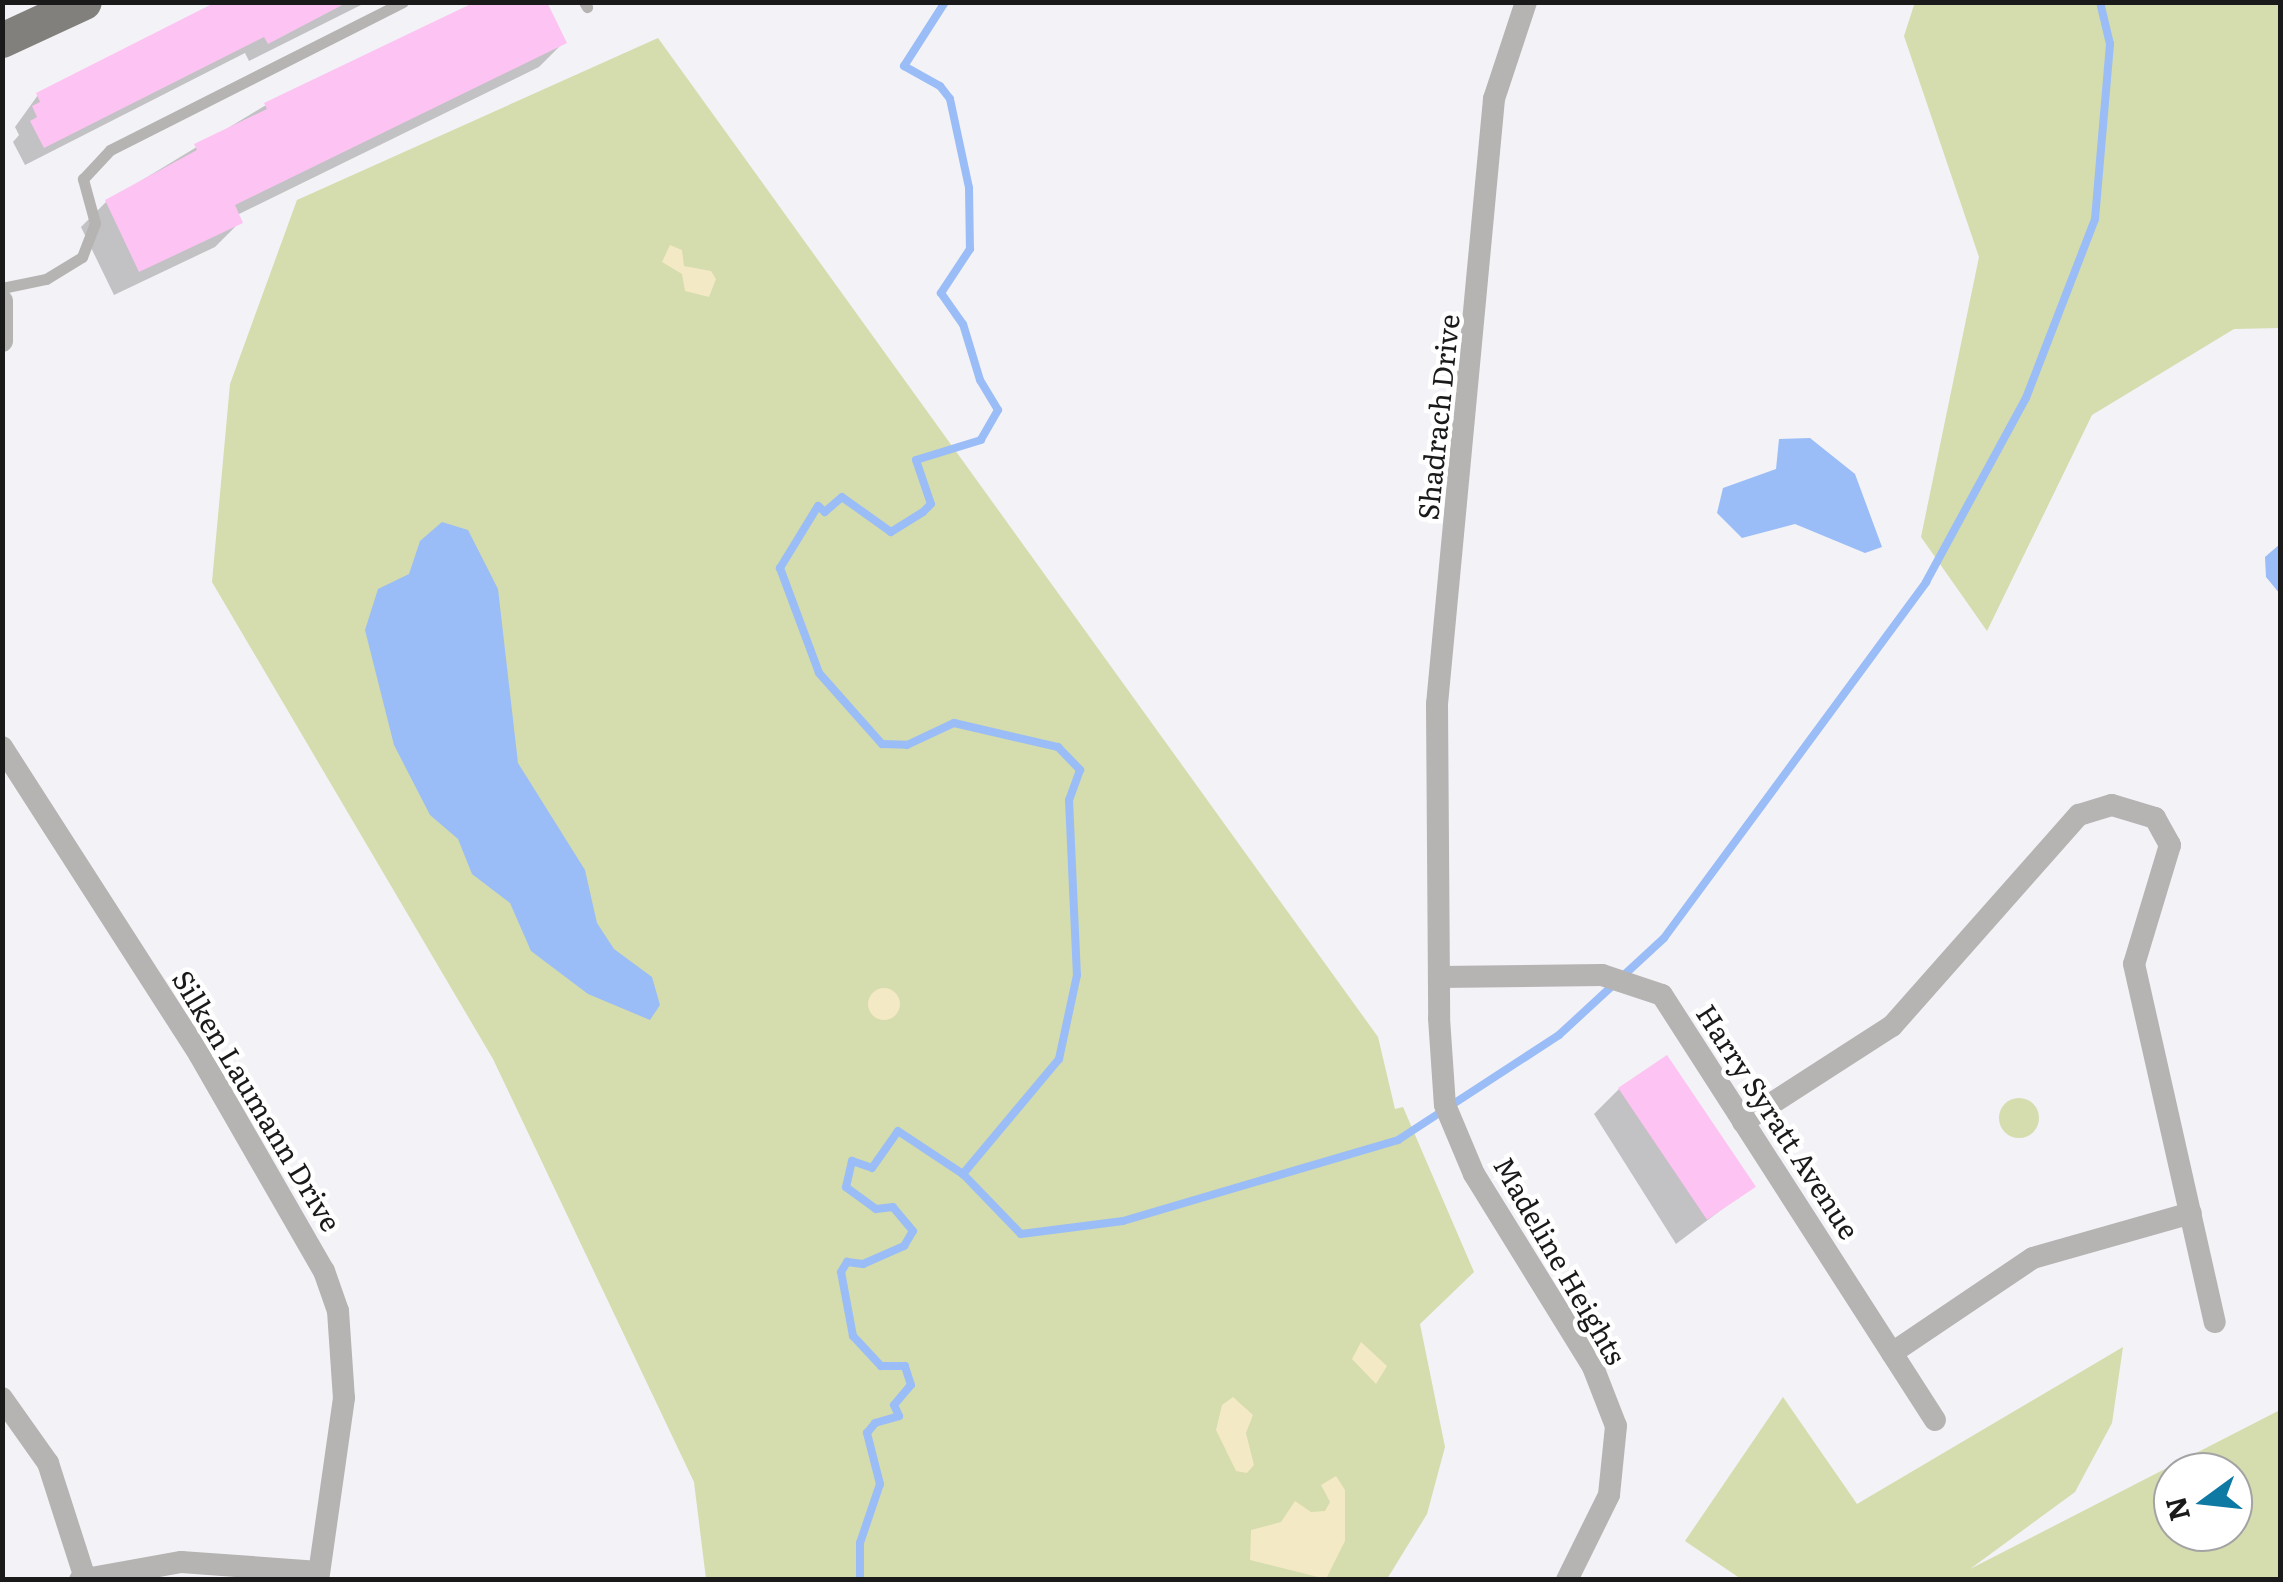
<!DOCTYPE html>
<html>
<head>
<meta charset="utf-8">
<style>
	body { margin:0 }
	#map { position:relative; width:2283px; height:1582px; overflow:hidden; background:#f3f2f6; font-family:Literata,serif }
	div>[style] { position:absolute }
	[style*='--x'] { left:calc(var(--x)*1px); top:calc(var(--y)*1px); width:calc(var(--w)*1px); rotate:calc(var(--a)*1deg) }
	.green>* { inset:0; background:#d5dcad }
	.round { border-radius:50% }
	.sand>* { inset:0; background:#f3e9c4 }
	.water>* { inset:0; background:#9abdf7 }
	.shadow>* { inset:0; background:#0003 }
	.stream>* { height:8px; margin:-4px; padding:0 4px; transform-origin:4px; border-radius:4px; background:#9abdf7 }
	.building>* { inset:0; background:#fdc3f3; transform-origin:0 0 }
	.service>* { height:11px; margin:-5.5px; padding:0 5.5px; transform-origin:5.5px; border-radius:5.5px; background:#b5b4b3 }
	.minor>* { height:22px; margin:-11px; padding:0 11px; transform-origin:11px; border-radius:11px; background:#b5b4b3 }
	.primary>* { height:35px; margin:-17.5px; padding:0 17.5px; transform-origin:17.5px; border-radius:17.5px; background:#81807d }
	span { translate:-50% -50%; white-space:nowrap; text-align:center; line-height:1.15; -webkit-text-stroke:9px #fff; paint-order:stroke }
	.street-label { font-size:28px; color:#1a1a1b }
	.frame { position:absolute; inset:0; border:5px solid #1a1a1b; pointer-events:none }
	.north { position:absolute; left:2153px; top:1452px; width:100px; height:100px; box-sizing:border-box; background:#fff; border:2px solid #a3a3a4; border-radius:50%; rotate:255deg; font-size:28px; font-weight:700; line-height:40px; text-align:center; color:#1a1a1b }
	.north::after { content:''; display:block; margin:auto; width:35px; height:45px; background:#0e7aa4; clip-path:polygon(50% 0,100% 100%,50% 72%,0 100%) }
</style>
</head>
<body>
<div id="map">
	<div class="green">
		<div style="clip-path:polygon(1915px 2px,2280px 3px,2280px 328px,2234px 329px,2092px 415px,1987px 631px,1921px 537px,1979px 257px,1904px 36px)"></div>
		<div style="clip-path:polygon(658px 38px,1378px 1037px,1395px 1109px,1403px 1107px,1474px 1272px,1420px 1324px,1445px 1447px,1427px 1514px,1387px 1579px,706px 1579px,694px 1482px,493px 1059px,212px 582px,230px 384px,297px 200px)"></div>
		<div class="round" style="left:1999px;top:1098px;width:40px;height:40px"></div>
		<div style="clip-path:polygon(evenodd,2123px 1347px,2112px 1423px,2075px 1492px,1970px 1569px,2280px 1410px,2280px 1579px,1741px 1579px,1685px 1541px,1783px 1397px,1857px 1504px,2123px 1347px,2173px 1472px,2233px 1472px,2233px 1532px,2173px 1532px,2173px 1472px)"></div>
	</div>
	<div class="sand">
		<div style="clip-path:polygon(670px 245px,682px 250px,684px 266px,711px 271px,716px 279px,709px 297px,685px 291px,682px 274px,662px 262px)"></div>
		<div class="round" style="left:868px;top:988px;width:32px;height:32px"></div>
		<div style="clip-path:polygon(1361px 1342px,1387px 1366px,1376px 1384px,1352px 1359px)"></div>
		<div style="clip-path:polygon(1233px 1397px,1253px 1415px,1246px 1433px,1254px 1465px,1247px 1473px,1236px 1471px,1216px 1430px,1222px 1405px)"></div>
		<div style="clip-path:polygon(1336px 1476px,1345px 1490px,1345px 1541px,1326px 1579px,1250px 1560px,1251px 1530px,1281px 1522px,1295px 1501px,1311px 1512px,1325px 1511px,1330px 1502px,1321px 1485px)"></div>
	</div>
	<div class="water">
		<div style="clip-path:polygon(1810px 438px,1855px 474px,1882px 547px,1865px 553px,1795px 524px,1742px 538px,1717px 513px,1723px 488px,1776px 469px,1779px 439px)"></div>
		<div style="clip-path:polygon(442px 522px,468px 530px,498px 589px,518px 763px,585px 870px,597px 923px,614px 949px,652px 977px,660px 1005px,650px 1020px,588px 994px,531px 951px,510px 903px,472px 874px,458px 839px,430px 815px,394px 745px,365px 630px,378px 589px,409px 574px,420px 541px)"></div>
		<div style="clip-path:polygon(2280px 544px,2280px 594px,2266px 577px,2265px 557px)"></div>
	</div>
	<div class="shadow">
		<div style="clip-path:polygon(240px 2px,367px 2px,249px 61px,245px 53px,25px 165px,13px 142px,19px 135px,15px 127px,38px 95px)"></div>
		<div style="clip-path:polygon(564px 42px,539px 67px,237px 215px,240px 222px,215px 247px,114px 295px,81px 227px,106px 202px,266px 105px)"></div>
		<div style="clip-path:polygon(1619px 1089px,1754px 1185px,1676px 1244px,1594px 1114px)"></div>
	</div>
	<div class="stream">
		<div style="--x:945;--y:2;--w:76;--a:122.6"></div>
		<div style="--x:904;--y:66;--w:41;--a:29.1"></div>
		<div style="--x:940;--y:86;--w:16;--a:52"></div>
		<div style="--x:950;--y:99;--w:91;--a:77.9"></div>
		<div style="--x:969;--y:188;--w:61;--a:89.1"></div>
		<div style="--x:970;--y:249;--w:53;--a:123.4"></div>
		<div style="--x:941;--y:293;--w:38;--a:55"></div>
		<div style="--x:963;--y:324;--w:59;--a:73.1"></div>
		<div style="--x:980;--y:380;--w:35;--a:59"></div>
		<div style="--x:998;--y:410;--w:34;--a:120"></div>
		<div style="--x:981;--y:440;--w:68;--a:162.9"></div>
		<div style="--x:916;--y:460;--w:46;--a:71.2"></div>
		<div style="--x:931;--y:504;--w:11;--a:135"></div>
		<div style="--x:923;--y:512;--w:38;--a:148"></div>
		<div style="--x:891;--y:532;--w:60;--a:-144.5"></div>
		<div style="--x:842;--y:497;--w:23;--a:139"></div>
		<div style="--x:825;--y:512;--w:9;--a:-139"></div>
		<div style="--x:818;--y:506;--w:73;--a:121.5"></div>
		<div style="--x:780;--y:568;--w:112;--a:69.6"></div>
		<div style="--x:819;--y:673;--w:95;--a:48.4"></div>
		<div style="--x:882;--y:744;--w:25;--a:2"></div>
		<div style="--x:907;--y:745;--w:52;--a:-25.1"></div>
		<div style="--x:954;--y:723;--w:107;--a:13"></div>
		<div style="--x:1058;--y:747;--w:32;--a:46"></div>
		<div style="--x:1080;--y:770;--w:32;--a:110"></div>
		<div style="--x:1069;--y:800;--w:175;--a:87.4"></div>
		<div style="--x:1077;--y:975;--w:86;--a:102.1"></div>
		<div style="--x:1059;--y:1059;--w:150;--a:129.9"></div>
		<div style="--x:860;--y:1580;--w:37;--a:-90"></div>
		<div style="--x:860;--y:1543;--w:62;--a:-71.3"></div>
		<div style="--x:880;--y:1484;--w:53;--a:-104.3"></div>
		<div style="--x:867;--y:1433;--w:13;--a:-51"></div>
		<div style="--x:875;--y:1423;--w:25;--a:-16"></div>
		<div style="--x:899;--y:1416;--w:12;--a:-114"></div>
		<div style="--x:894;--y:1405;--w:26;--a:-50"></div>
		<div style="--x:911;--y:1385;--w:20;--a:-108"></div>
		<div style="--x:905;--y:1366;--w:24;--a:180"></div>
		<div style="--x:881;--y:1366;--w:41;--a:-133"></div>
		<div style="--x:853;--y:1336;--w:65;--a:-100.6"></div>
		<div style="--x:841;--y:1272;--w:12;--a:-59"></div>
		<div style="--x:847;--y:1262;--w:16;--a:7"></div>
		<div style="--x:863;--y:1264;--w:45;--a:-23.7"></div>
		<div style="--x:904;--y:1246;--w:17;--a:-59"></div>
		<div style="--x:913;--y:1231;--w:31;--a:-130"></div>
		<div style="--x:893;--y:1207;--w:17;--a:173"></div>
		<div style="--x:876;--y:1209;--w:37;--a:-144"></div>
		<div style="--x:846;--y:1187;--w:27;--a:-77"></div>
		<div style="--x:852;--y:1161;--w:21;--a:19"></div>
		<div style="--x:872;--y:1168;--w:45;--a:-54.9"></div>
		<div style="--x:898;--y:1131;--w:78;--a:33.5"></div>
		<div style="--x:963;--y:1174;--w:83;--a:46"></div>
		<div style="--x:1021;--y:1234;--w:103;--a:-7.3"></div>
		<div style="--x:1123;--y:1221;--w:287;--a:-16.4"></div>
		<div style="--x:1398;--y:1140;--w:192;--a:-33.1"></div>
		<div style="--x:1559;--y:1035;--w:143;--a:-42.7"></div>
		<div style="--x:1664;--y:938;--w:442;--a:-53.6"></div>
		<div style="--x:1926;--y:582;--w:209;--a:-61.5"></div>
		<div style="--x:2026;--y:398;--w:192;--a:-68.9"></div>
		<div style="--x:2095;--y:219;--w:176;--a:-85.1"></div>
		<div style="--x:2110;--y:44;--w:43;--a:-103.4"></div>
	</div>
	<div class="building">
		<div style="clip-path:polygon(216px 2px,348px 2px,268px 44px,264px 37px,44px 148px,30px 121px,37px 117px,32px 106px,40px 102px,36px 93px)"></div>
		<div style="clip-path:polygon(475px 2px,547px 2px,567px 43px,235px 205px,243px 223px,139px 272px,105px 200px,197px 150px,194px 144px,267px 109px,264px 103px)"></div>
		<div style="left:1667px;top:1055px;width:159px;height:59px;rotate:56deg"></div>
	</div>
	<div class="service">
		<div style="--x:584;--y:2;--w:6;--a:59"></div>
		<div style="--x:2;--y:288;--w:45;--a:-11.6"></div>
		<div style="--x:46;--y:279;--w:42;--a:-31.4"></div>
		<div style="--x:82;--y:257;--w:36;--a:-69"></div>
		<div style="--x:95;--y:223;--w:46;--a:-105.3"></div>
		<div style="--x:83;--y:179;--w:40;--a:-47"></div>
		<div style="--x:110;--y:150;--w:328;--a:-26.8"></div>
	</div>
	<div class="minor">
		<div style="--x:1526;--y:2;--w:102;--a:108.3"></div>
		<div style="--x:1494;--y:99;--w:608;--a:95.38"></div>
		<div style="--x:1437;--y:704;--w:314;--a:89.6"></div>
		<div style="--x:1439;--y:1018;--w:87;--a:86.1"></div>
		<div style="--x:1445;--y:1105;--w:75;--a:67.2"></div>
		<div style="--x:1474;--y:1174;--w:227;--a:58.3"></div>
		<div style="--x:1593;--y:1367;--w:63;--a:68.7"></div>
		<div style="--x:1616;--y:1426;--w:69;--a:95.8"></div>
		<div style="--x:1609;--y:1495;--w:95;--a:116.3"></div>
		<div style="--x:2;--y:301;--w:40;--a:90"></div>
		<div style="--x:2;--y:747;--w:365;--a:57.3"></div>
		<div style="--x:199;--y:1054;--w:250;--a:60.1"></div>
		<div style="--x:324;--y:1271;--w:42;--a:70.7"></div>
		<div style="--x:338;--y:1311;--w:87;--a:86.1"></div>
		<div style="--x:344;--y:1398;--w:184;--a:98.1"></div>
		<div style="--x:1439;--y:977;--w:163;--a:-0.7"></div>
		<div style="--x:1602;--y:975;--w:63;--a:18.4"></div>
		<div style="--x:1662;--y:995;--w:505;--a:57.29"></div>
		<div style="--x:1743;--y:1122;--w:177;--a:-32.8"></div>
		<div style="--x:1892;--y:1026;--w:282;--a:-48.5"></div>
		<div style="--x:2079;--y:815;--w:34;--a:-17"></div>
		<div style="--x:2112;--y:805;--w:45;--a:16.8"></div>
		<div style="--x:2155;--y:818;--w:31;--a:61"></div>
		<div style="--x:2170;--y:845;--w:124;--a:106.8"></div>
		<div style="--x:2134;--y:964;--w:367;--a:77.3"></div>
		<div style="--x:1892;--y:1353;--w:170;--a:-34"></div>
		<div style="--x:2033;--y:1258;--w:164;--a:-15.9"></div>
		<div style="--x:2;--y:1398;--w:80;--a:54.7"></div>
		<div style="--x:48;--y:1463;--w:121;--a:72.2"></div>
		<div style="--x:80;--y:1580;--w:103;--a:-10.1"></div>
		<div style="--x:181;--y:1562;--w:138;--a:4.1"></div>
	</div>
	<div class="primary">
		<div style="--x:2;--y:40;--w:90;--a:-24.9"></div>
	</div>
	<div class="street-label">
		<span style="left:1437px;top:417px;rotate:-84deg">Shadrach Drive</span>
		<span style="left:258px;top:1100px;rotate:59deg">Silken Laumann Drive</span>
		<span style="left:1779px;top:1121px;rotate:57deg">Harry Syratt Avenue</span>
		<span style="left:1561px;top:1260px;rotate:60deg">Madeline Heights</span>
	</div>
	<div class="frame"></div>
	<div class="north">N</div>
</div>
</body>
</html>
